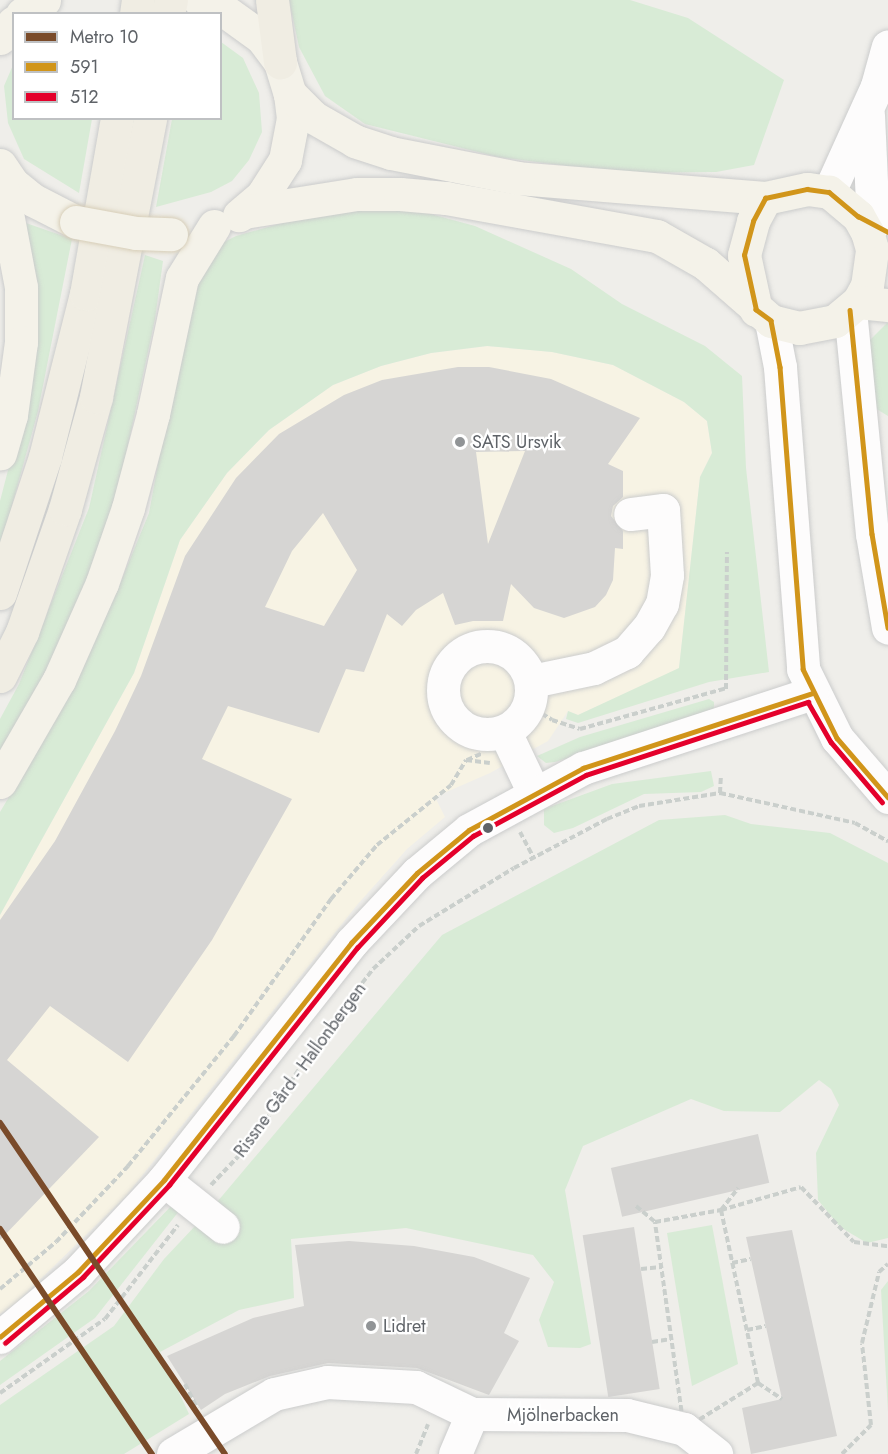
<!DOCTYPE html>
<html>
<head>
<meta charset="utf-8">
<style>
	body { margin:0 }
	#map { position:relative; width:888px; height:1454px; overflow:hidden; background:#efeeea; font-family:Jost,sans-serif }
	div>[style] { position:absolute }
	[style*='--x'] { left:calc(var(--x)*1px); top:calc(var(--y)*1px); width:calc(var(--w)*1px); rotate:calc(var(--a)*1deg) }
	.commercial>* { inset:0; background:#f7f3e4 }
	.green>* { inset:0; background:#d8ebd6 }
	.building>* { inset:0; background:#d6d5d3; transform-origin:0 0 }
	.path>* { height:4px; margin-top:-2px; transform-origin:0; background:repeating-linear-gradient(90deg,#cacfcc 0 6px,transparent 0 9px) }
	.roads { filter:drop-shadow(0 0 2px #cbcccc) drop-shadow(0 0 2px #cbcccc) }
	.minor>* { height:33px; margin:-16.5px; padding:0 16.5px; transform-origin:16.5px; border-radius:16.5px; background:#fdfcfc }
	.minor>.ring { margin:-16.5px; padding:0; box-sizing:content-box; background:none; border:33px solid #fdfcfc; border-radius:50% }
	.major>* { height:33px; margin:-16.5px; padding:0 16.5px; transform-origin:16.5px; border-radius:16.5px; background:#f4f2e9 }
	.highway>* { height:33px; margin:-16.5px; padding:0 16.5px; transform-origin:16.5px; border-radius:16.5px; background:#f0ede3 }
	.bridges { filter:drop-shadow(0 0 2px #d7ceb8) drop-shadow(0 0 2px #d7ceb8) }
	.major-bridge>* { height:33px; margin:-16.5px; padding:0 16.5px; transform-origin:16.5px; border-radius:16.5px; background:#f4f2e9 }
	.bus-1>* { height:4.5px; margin:-2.25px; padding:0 2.25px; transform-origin:2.25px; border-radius:2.25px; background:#d1951a }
	.bus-2>* { height:4.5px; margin:-2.25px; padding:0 2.25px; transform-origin:2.25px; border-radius:2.25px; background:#e4002b }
	.metro-1>* { height:6px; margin:-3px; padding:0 3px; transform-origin:3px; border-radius:3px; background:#7a4b2a }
	.dots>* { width:16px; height:16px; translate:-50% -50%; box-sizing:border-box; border:3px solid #fff; border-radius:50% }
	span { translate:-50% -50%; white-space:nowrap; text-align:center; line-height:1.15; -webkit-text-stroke:4.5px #fff; paint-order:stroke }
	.poi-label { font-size:18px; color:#5f6368 }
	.left { translate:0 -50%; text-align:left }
	.street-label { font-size:18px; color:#5f6368 }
	.legend { position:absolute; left:12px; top:12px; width:210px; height:108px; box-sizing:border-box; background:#fff; border:2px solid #bfc1c3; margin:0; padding:8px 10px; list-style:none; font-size:18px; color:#5f6368 }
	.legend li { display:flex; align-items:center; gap:12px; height:30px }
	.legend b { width:30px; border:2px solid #bfc1c3 }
</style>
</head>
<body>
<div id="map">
	<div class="commercial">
		<div style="clip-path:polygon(487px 346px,552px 352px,613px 365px,684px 402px,707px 421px,712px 453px,700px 477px,679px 669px,578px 715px,568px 711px,548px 741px,490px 773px,435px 797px,445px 817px,407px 849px,357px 905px,126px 1196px,15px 1304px,0 1314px,0 915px,134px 673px,180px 540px,227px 473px,269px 430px,333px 385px,381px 366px,431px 353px)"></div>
	</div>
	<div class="green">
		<div style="clip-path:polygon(289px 0,630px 0,688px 18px,784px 80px,754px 165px,716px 172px,621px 173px,498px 157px,365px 124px,325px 96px,299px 47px)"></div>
		<div style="clip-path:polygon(221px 42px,243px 58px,259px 93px,262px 132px,249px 160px,232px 181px,211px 192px,156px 207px,172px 119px,220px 118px)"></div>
		<div style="clip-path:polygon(13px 65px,14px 118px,92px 119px,79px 193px,24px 159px,8px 123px,4px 86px)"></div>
		<div style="clip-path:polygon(369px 209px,416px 210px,475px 226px,571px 269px,622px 304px,705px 346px,742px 376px,746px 468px,769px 672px,709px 682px,578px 723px,566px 719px,568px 711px,578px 715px,679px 668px,700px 477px,712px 453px,707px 421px,684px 402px,613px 365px,552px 352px,487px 346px,431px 353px,381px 366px,333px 385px,269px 430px,227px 473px,180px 540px,134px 673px,0 915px,0 812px,58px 715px,117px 591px,149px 513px,193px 273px,212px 248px,236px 236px,314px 214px)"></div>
		<div style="clip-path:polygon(23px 222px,72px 239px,38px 411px,0 549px,0 501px,31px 382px)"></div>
		<div style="clip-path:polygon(145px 255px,163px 261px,155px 319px,112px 520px,89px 588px,0 757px,0 719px,19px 684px,89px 508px)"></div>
		<div style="clip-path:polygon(888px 322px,888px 416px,875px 408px,865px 362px,870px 340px)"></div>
		<div style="clip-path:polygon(709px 699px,714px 702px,714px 713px,555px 762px,546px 763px,537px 756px,580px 737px)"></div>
		<div style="clip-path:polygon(711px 771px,714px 786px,701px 792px,644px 794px,573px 828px,554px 833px,544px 825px,544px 809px,612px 784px)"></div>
		<div style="clip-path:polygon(725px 815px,751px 824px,830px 833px,888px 863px,888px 1238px,867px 1243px,840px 1227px,818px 1200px,816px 1153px,839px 1105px,831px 1089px,819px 1080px,780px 1112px,724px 1111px,691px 1099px,583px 1146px,565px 1190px,591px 1344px,580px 1348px,548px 1347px,539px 1320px,554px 1282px,533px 1255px,406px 1228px,291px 1239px,294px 1298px,239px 1310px,160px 1352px,189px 1414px,124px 1454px,0 1454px,0 1405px,114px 1326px,164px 1259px,212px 1208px,442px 935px,659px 820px)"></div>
		<div style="clip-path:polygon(175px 1202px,183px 1206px,95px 1318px,0 1385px,0 1361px,89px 1291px)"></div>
		<div style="clip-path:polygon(712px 1225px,738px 1364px,692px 1386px,667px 1233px)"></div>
		<div style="clip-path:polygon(888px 1281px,888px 1412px,881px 1290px)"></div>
	</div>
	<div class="building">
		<div style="clip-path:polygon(evenodd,458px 367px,489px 367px,551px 379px,640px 418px,608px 464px,623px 471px,623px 497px,613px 506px,611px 516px,623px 531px,623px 549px,615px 548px,613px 580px,606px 595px,595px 607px,564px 618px,534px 608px,511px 584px,503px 621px,473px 621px,455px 625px,443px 593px,416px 610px,402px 626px,387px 614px,364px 672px,346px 669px,319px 733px,228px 706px,202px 759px,292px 799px,212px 940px,128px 1062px,50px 1006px,7px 1060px,99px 1137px,0 1240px,0 920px,55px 841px,115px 731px,141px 676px,185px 556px,236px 478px,279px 434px,344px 395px,382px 380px,458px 367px,525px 451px,488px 544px,476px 452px,525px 451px,458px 367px,323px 513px,357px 570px,324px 626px,265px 607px,292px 551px,323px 513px)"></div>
		<div style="left:758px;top:1134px;width:50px;height:151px;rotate:77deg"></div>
		<div style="left:634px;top:1227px;width:164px;height:52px;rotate:81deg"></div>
		<div style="clip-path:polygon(792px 1230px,837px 1436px,751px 1454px,742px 1408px,782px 1399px,746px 1237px)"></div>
		<div style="clip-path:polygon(349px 1241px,414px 1246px,474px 1257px,530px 1278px,504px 1333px,519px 1341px,489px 1395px,417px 1368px,328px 1363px,270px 1376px,225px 1394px,201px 1410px,167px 1356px,253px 1318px,304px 1306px,295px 1245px)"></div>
	</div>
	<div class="path">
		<div style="--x:726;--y:689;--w:137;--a:-89.6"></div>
		<div style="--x:534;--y:709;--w:21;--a:31"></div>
		<div style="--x:552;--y:720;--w:29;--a:18"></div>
		<div style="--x:580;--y:729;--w:153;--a:-15.6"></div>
		<div style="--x:467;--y:760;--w:17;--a:-24"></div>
		<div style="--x:720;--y:793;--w:18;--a:-87"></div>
		<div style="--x:520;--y:832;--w:30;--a:62"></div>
		<div style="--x:211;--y:1185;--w:58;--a:-46.4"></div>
		<div style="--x:251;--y:1143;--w:123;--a:-57"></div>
		<div style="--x:318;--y:1040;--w:90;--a:-52.2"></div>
		<div style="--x:373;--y:969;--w:63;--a:-43.1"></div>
		<div style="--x:419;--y:926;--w:111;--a:-31.4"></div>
		<div style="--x:514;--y:868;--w:105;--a:-27.8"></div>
		<div style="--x:607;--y:819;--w:35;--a:-22"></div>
		<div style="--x:639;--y:806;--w:82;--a:-9.1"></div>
		<div style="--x:720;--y:793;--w:138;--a:12.5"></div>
		<div style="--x:855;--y:823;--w:38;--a:29"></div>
		<div style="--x:636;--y:1206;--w:25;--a:40"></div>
		<div style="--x:721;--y:1210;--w:177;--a:77.9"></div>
		<div style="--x:758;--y:1383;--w:87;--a:148.1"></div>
		<div style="--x:684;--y:1429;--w:209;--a:-98"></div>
		<div style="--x:655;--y:1222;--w:67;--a:-10.3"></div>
		<div style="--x:721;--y:1210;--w:83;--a:-16"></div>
		<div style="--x:801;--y:1187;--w:76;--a:46.1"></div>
		<div style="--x:854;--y:1242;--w:34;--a:7"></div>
		<div style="--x:721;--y:1210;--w:28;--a:-52"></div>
		<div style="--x:732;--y:1263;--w:19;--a:-12"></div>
		<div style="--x:641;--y:1269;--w:20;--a:-6"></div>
		<div style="--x:0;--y:1289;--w:73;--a:-40"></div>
		<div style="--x:56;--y:1242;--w:105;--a:-46.5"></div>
		<div style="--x:128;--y:1166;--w:168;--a:-50.8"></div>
		<div style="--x:234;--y:1036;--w:168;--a:-54.7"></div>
		<div style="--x:331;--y:899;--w:71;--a:-49.6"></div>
		<div style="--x:377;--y:845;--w:95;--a:-39"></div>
		<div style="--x:451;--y:785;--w:29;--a:-59"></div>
		<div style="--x:466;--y:760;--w:24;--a:7"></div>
		<div style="--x:747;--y:1330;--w:19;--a:-12"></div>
		<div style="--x:652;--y:1342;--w:19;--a:-9"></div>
		<div style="--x:758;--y:1383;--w:29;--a:34"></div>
		<div style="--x:185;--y:1384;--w:27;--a:63"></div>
		<div style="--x:0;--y:1393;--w:128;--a:-35.2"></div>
		<div style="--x:105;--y:1319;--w:119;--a:-52.2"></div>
		<div style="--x:416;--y:1454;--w:32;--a:-68"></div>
		<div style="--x:842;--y:1454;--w:41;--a:-45"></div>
		<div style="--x:871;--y:1425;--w:82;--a:-96.3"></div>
		<div style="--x:862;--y:1343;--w:73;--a:-76.5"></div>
		<div style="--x:879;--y:1272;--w:12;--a:-42"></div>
	</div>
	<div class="roads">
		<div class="minor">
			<div style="--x:868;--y:115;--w:109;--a:87.4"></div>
			<div style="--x:829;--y:192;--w:116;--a:-65.6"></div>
			<div style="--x:877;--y:86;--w:41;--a:-74.6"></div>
			<div style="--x:850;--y:310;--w:225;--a:84.4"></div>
			<div style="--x:872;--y:534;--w:95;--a:80.3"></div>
			<div style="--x:771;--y:321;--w:47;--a:78.9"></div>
			<div style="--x:780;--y:367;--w:303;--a:85.6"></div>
			<div style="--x:803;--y:669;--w:77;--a:63.8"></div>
			<div style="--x:837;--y:738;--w:78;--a:49.2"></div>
			<div class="ring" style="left:443px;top:646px;width:55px;height:55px"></div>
			<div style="--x:532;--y:681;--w:63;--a:-11.8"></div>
			<div style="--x:594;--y:668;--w:37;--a:-26"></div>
			<div style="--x:627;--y:652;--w:33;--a:-49"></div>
			<div style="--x:649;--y:627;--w:26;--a:-61"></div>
			<div style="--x:662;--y:604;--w:29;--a:-80"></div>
			<div style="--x:667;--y:575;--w:65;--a:-93.5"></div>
			<div style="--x:663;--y:510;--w:33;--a:173"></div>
			<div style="--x:505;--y:732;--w:68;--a:64.6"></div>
			<div style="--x:164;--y:1180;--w:75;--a:38.5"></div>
			<div style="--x:0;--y:1337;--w:102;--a:-39.8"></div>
			<div style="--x:78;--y:1272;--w:126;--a:-46.9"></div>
			<div style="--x:164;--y:1180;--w:302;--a:-51.7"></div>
			<div style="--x:351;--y:943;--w:96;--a:-46.7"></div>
			<div style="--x:417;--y:873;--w:67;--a:-39.6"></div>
			<div style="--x:469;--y:830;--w:130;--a:-28.5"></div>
			<div style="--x:583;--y:768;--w:241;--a:-18.1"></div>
			<div style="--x:173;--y:1454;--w:117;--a:-30.7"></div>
			<div style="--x:274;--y:1394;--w:54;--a:-12.8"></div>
			<div style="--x:327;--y:1382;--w:89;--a:3.2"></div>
			<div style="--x:416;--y:1387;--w:62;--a:25.7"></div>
			<div style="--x:472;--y:1414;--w:155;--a:0.4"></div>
			<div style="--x:627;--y:1415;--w:59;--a:13.8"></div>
			<div style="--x:684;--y:1429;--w:41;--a:38"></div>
			<div style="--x:455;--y:1454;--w:43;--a:-67"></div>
		</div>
		<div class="major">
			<div style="--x:199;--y:0;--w:25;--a:21"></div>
			<div style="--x:222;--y:9;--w:49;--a:35.9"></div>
			<div style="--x:262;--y:38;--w:30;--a:53"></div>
			<div style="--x:280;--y:62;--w:34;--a:73"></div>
			<div style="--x:290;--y:94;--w:24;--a:83"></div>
			<div style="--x:293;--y:118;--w:43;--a:100.8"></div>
			<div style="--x:285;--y:160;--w:43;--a:122.6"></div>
			<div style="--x:262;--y:196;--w:30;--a:140"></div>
			<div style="--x:22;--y:14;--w:26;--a:-32"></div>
			<div style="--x:0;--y:38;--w:21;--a:-49"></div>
			<div style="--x:0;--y:165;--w:22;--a:56"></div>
			<div style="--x:12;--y:183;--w:27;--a:39"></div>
			<div style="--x:33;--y:200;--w:48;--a:27.1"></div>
			<div style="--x:0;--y:176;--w:113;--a:79.3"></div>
			<div style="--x:21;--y:287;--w:55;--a:90"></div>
			<div style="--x:21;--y:342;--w:74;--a:97.8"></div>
			<div style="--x:11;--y:415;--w:40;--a:106"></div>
			<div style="--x:244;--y:212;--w:114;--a:-9.1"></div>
			<div style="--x:357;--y:194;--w:43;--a:0"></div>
			<div style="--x:400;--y:194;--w:46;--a:5"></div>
			<div style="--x:446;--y:198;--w:214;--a:10.2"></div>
			<div style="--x:657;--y:236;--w:56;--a:29.7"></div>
			<div style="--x:706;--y:264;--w:86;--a:41.2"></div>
			<div style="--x:771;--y:321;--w:29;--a:14"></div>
			<div style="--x:799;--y:328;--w:37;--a:-11"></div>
			<div style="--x:835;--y:321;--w:30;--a:-40"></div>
			<div style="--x:858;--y:302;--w:18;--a:-61"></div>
			<div style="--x:867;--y:286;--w:37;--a:-82"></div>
			<div style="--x:872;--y:249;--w:18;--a:-106"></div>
			<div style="--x:867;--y:232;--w:18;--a:-119"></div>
			<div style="--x:858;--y:216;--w:38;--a:-140"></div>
			<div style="--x:829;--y:192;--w:22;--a:-172"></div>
			<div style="--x:807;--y:189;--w:43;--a:167.9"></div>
			<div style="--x:765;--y:198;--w:248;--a:-175.4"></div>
			<div style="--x:518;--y:178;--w:129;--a:-168.9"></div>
			<div style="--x:391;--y:153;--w:38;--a:-162"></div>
			<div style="--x:355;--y:141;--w:48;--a:-150.3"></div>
			<div style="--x:313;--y:117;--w:33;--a:-135"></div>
			<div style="--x:858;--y:302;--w:30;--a:6"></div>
			<div style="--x:756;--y:310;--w:56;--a:-102.3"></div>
			<div style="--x:744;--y:255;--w:35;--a:-75"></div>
			<div style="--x:753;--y:221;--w:26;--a:-62"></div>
			<div style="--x:0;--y:782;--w:118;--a:-60"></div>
			<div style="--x:59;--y:680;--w:106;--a:-66.1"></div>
			<div style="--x:102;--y:583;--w:79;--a:-70.9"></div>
			<div style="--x:128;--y:508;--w:97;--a:-75.1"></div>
			<div style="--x:153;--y:414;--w:139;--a:-78"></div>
			<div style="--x:182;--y:278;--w:61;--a:-58.4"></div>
		</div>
		<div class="highway">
			<div style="--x:272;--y:0;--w:63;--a:82.6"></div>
			<div style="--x:136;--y:14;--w:14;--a:-82"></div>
			<div style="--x:168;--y:14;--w:14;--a:-78"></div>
			<div style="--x:0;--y:593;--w:143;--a:-71.7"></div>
			<div style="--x:45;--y:457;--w:168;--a:-75.9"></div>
			<div style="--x:86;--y:294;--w:179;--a:-80"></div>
			<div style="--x:0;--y:676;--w:49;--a:-63.4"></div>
			<div style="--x:22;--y:632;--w:130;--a:-70.7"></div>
			<div style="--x:65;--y:509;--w:116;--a:-74.5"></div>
			<div style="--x:96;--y:397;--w:284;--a:-79"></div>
		</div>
	</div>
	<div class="bridges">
		<div class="major-bridge">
			<div style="--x:76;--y:222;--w:61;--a:10.4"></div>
			<div style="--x:136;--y:233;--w:35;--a:2"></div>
		</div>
	</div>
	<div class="bus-1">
		<div style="--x:850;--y:310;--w:225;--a:84.4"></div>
		<div style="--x:872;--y:534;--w:95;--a:80.3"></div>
		<div style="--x:771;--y:321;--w:47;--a:78.9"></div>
		<div style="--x:780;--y:367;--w:303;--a:85.6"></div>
		<div style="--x:803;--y:669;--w:77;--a:63.8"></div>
		<div style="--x:837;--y:738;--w:78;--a:49.2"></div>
		<div style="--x:771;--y:321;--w:19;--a:-144"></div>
		<div style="--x:756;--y:310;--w:56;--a:-102.3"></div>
		<div style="--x:744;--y:255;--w:35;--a:-75"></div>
		<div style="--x:753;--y:221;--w:26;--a:-62"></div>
		<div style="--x:765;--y:198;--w:43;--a:-12.1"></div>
		<div style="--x:807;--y:189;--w:22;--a:8"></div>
		<div style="--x:829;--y:192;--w:38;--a:40"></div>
		<div style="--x:858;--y:216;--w:34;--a:28"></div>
		<div style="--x:0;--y:1337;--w:102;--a:-39.8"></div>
		<div style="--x:78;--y:1272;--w:126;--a:-46.9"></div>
		<div style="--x:164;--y:1180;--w:302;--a:-51.7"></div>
		<div style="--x:351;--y:943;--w:96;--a:-46.7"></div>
		<div style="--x:417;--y:873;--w:67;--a:-39.6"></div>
		<div style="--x:469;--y:830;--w:130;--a:-28.5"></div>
		<div style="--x:583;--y:768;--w:241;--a:-18.1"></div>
	</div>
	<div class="bus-2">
		<div style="--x:5;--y:1343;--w:102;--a:-40.2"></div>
		<div style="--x:83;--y:1277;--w:126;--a:-46.9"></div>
		<div style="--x:169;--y:1185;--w:303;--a:-51.6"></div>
		<div style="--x:357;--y:948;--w:96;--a:-47.1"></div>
		<div style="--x:422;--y:878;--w:66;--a:-39.5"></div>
		<div style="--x:473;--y:836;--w:128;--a:-28.4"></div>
		<div style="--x:586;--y:775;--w:234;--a:-18.2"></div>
		<div style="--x:808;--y:702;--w:46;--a:60.1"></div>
		<div style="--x:831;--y:742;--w:79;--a:49.6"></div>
	</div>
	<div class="metro-1">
		<div style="--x:0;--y:1123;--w:400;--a:55.8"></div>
		<div style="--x:0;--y:1229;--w:272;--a:56"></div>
	</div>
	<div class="dots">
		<div style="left:460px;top:442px;background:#919496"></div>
		<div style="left:488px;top:828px;background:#5f6368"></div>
		<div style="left:371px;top:1326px;background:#919496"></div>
	</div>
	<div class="poi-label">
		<span class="left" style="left:472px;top:442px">SATS Ursvik</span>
		<span class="left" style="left:383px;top:1326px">Lidret</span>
	</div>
	<div class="street-label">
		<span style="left:300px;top:1070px;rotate:-54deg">Rissne Gård - Hallonbergen</span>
		<span style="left:563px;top:1415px">Mjölnerbacken</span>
	</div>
	<ul class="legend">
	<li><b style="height:8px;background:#7a4b2a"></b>Metro 10</li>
	<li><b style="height:8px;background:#d1951a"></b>591</li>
	<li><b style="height:8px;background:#e4002b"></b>512</li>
	</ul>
</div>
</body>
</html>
